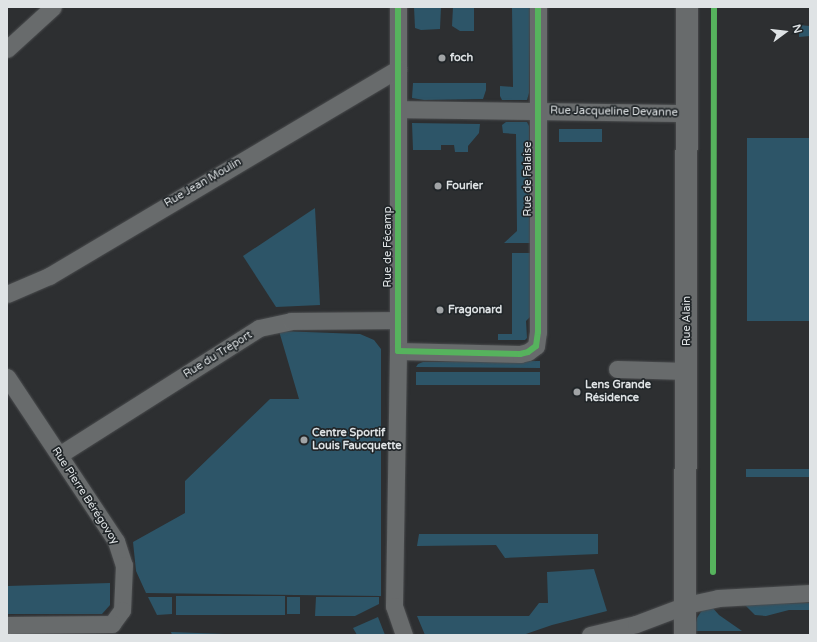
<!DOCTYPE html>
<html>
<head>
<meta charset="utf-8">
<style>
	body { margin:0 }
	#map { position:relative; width:817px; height:642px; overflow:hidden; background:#2d2f31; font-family:"Varela Round",sans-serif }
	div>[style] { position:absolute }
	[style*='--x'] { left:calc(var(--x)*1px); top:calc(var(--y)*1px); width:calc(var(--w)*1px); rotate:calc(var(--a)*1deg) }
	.green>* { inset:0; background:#2d5568; transform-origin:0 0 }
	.roads { filter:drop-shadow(0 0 1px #4a4c4e) drop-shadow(0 0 1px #4a4c4e) }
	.street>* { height:17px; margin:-8.5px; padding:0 8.5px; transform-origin:8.5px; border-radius:8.5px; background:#686b6c }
	.secondary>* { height:22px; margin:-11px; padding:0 11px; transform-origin:11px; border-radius:11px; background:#686b6c }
	.cycleway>* { height:6px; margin:-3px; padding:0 3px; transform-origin:3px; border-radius:3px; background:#56b35d }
	.dots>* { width:11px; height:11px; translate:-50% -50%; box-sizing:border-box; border:2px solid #212629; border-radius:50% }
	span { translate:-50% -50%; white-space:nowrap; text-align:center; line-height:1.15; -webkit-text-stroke:3.5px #212629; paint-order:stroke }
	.poi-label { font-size:11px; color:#dfe3e5; font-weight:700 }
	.left { translate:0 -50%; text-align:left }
	.street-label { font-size:11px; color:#dfe3e5 }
	.frame { position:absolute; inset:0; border:8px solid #dfe3e5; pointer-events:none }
	.north { position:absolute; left:765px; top:12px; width:40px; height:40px; -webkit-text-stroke:3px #212629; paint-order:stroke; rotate:75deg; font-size:11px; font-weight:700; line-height:16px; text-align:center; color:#dfe3e5 }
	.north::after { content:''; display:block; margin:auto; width:14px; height:18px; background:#dfe3e5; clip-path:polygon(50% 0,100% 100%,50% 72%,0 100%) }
</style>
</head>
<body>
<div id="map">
	<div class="green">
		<div style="clip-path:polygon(414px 7px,441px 7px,440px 29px,421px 30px,415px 28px)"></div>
		<div style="clip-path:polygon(453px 7px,474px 7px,474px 31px,460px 31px,452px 26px)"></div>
		<div style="clip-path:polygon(512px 7px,530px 7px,529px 93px,527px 100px,502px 100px,500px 96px,500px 86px,513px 87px)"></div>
		<div style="clip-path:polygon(799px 25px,810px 26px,810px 36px,799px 37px)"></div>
		<div style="clip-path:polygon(413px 83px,486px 83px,486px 90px,483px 99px,424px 100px,412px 98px)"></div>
		<div style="clip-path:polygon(506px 122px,527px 122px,529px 126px,530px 243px,504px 243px,517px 231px,516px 134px,503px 133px,502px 125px)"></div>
		<div style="clip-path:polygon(412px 123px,480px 124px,479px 133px,468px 146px,468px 152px,455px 152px,454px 145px,441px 145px,441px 150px,413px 150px)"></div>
		<div style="left:602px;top:129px;width:13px;height:43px;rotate:90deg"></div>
		<div style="left:810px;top:138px;width:183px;height:63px;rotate:90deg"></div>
		<div style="clip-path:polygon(315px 208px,320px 305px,276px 307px,243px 256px)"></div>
		<div style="clip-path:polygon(512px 253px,530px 253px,530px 317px,526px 321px,527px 338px,525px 340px,498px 340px,498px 334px,512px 334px)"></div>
		<div style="clip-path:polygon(279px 331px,360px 334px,374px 340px,381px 349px,381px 596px,146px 593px,136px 571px,133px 542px,185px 513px,185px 481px,270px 399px,299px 399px)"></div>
		<div style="clip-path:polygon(540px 361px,540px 368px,416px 367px,418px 364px,423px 362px)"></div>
		<div style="left:540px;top:372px;width:13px;height:124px;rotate:90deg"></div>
		<div style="left:746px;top:469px;width:64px;height:8px"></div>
		<div style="clip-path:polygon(419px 534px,598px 534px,598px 554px,505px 558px,496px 545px,417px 546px)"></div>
		<div style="clip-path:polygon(594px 569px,607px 611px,552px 625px,523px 635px,425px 635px,417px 616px,529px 616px,539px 603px,548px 603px,547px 572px)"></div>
		<div style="clip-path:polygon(110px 583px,110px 605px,102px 614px,7px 614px,7px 586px)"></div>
		<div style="left:176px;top:596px;width:109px;height:19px"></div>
		<div style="clip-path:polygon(148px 597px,172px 597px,172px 614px,157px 615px)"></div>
		<div style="left:287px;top:597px;width:13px;height:17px"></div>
		<div style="clip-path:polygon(316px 597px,379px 597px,379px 604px,355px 616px,315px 616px)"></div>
		<div style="clip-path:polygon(810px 603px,810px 610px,789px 610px,766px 616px,755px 615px,744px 604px)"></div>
		<div style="clip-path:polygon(711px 606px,719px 615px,742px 631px,694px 631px,697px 618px,702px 610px)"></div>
		<div style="clip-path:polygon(378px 617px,385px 635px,357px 635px,353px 628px)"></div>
		<div style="clip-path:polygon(171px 632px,225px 634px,226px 635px,172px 635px)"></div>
	</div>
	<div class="roads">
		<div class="street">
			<div style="--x:398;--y:7;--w:344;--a:90"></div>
			<div style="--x:398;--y:351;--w:122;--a:1.4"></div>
			<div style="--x:520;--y:354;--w:8;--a:-14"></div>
			<div style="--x:528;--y:352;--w:10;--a:-37"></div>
			<div style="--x:536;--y:346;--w:14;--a:-82"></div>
			<div style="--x:538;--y:332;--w:325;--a:-90"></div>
			<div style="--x:7;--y:49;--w:62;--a:-42.4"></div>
			<div style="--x:398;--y:109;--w:289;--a:0.8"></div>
			<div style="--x:7;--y:294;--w:46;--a:-23.2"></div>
			<div style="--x:49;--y:276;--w:406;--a:-30.7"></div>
			<div style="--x:398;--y:351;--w:255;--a:90.9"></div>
			<div style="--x:394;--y:606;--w:31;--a:71"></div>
			<div style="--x:617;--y:369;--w:70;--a:1.6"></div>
			<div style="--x:7;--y:377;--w:197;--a:56.4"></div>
			<div style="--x:116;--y:541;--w:25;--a:72"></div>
			<div style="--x:124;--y:565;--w:45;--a:92.5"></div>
			<div style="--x:122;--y:610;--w:17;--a:126"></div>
			<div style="--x:112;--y:624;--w:105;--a:179.5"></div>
			<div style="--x:59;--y:455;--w:237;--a:-32.4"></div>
			<div style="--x:259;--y:328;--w:33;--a:-12"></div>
			<div style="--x:291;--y:321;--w:106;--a:-0.5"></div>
			<div style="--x:590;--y:635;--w:47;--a:-13.4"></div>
			<div style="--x:636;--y:624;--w:53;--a:-20.8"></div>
			<div style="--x:686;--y:605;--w:33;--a:-12"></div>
			<div style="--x:718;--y:598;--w:92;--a:-3.1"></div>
		</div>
		<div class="secondary">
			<div style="--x:685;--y:635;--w:628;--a:-89.82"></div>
		</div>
	</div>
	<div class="cycleway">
		<div style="--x:398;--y:7;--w:344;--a:90"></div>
		<div style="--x:398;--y:351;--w:122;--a:1.4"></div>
		<div style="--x:520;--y:354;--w:8;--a:-14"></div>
		<div style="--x:528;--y:352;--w:10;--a:-37"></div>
		<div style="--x:536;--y:346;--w:14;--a:-82"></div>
		<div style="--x:538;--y:332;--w:325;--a:-90"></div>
		<div style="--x:713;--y:572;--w:565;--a:-89.9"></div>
	</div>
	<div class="dots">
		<div style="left:442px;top:58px;background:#a1a4a6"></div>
		<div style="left:438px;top:186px;background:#a1a4a6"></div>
		<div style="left:440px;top:310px;background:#a1a4a6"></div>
		<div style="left:577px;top:392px;background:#a1a4a6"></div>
		<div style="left:304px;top:440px;background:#a1a4a6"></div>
	</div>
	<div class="poi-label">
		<span class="left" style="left:450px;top:58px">foch</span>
		<span class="left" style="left:446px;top:186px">Fourier</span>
		<span class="left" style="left:448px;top:310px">Fragonard</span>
		<span class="left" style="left:585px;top:392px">Lens Grande<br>Résidence</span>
		<span class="left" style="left:312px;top:440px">Centre Sportif<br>Louis Faucquette</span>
	</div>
	<div class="street-label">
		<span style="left:614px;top:112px;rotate:1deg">Rue Jacqueline Devanne</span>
		<span style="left:528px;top:179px;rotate:-90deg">Rue de Falaise</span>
		<span style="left:203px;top:183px;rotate:-30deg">Rue Jean Moulin</span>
		<span style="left:388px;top:247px;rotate:-90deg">Rue de Fécamp</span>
		<span style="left:687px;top:321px;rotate:-90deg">Rue Alain</span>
		<span style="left:218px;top:355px;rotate:-32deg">Rue du Tréport</span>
		<span style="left:85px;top:496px;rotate:57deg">Rue Pierre Bérégovoy</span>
	</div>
	<div class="frame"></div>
	<div class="north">N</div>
</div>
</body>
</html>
